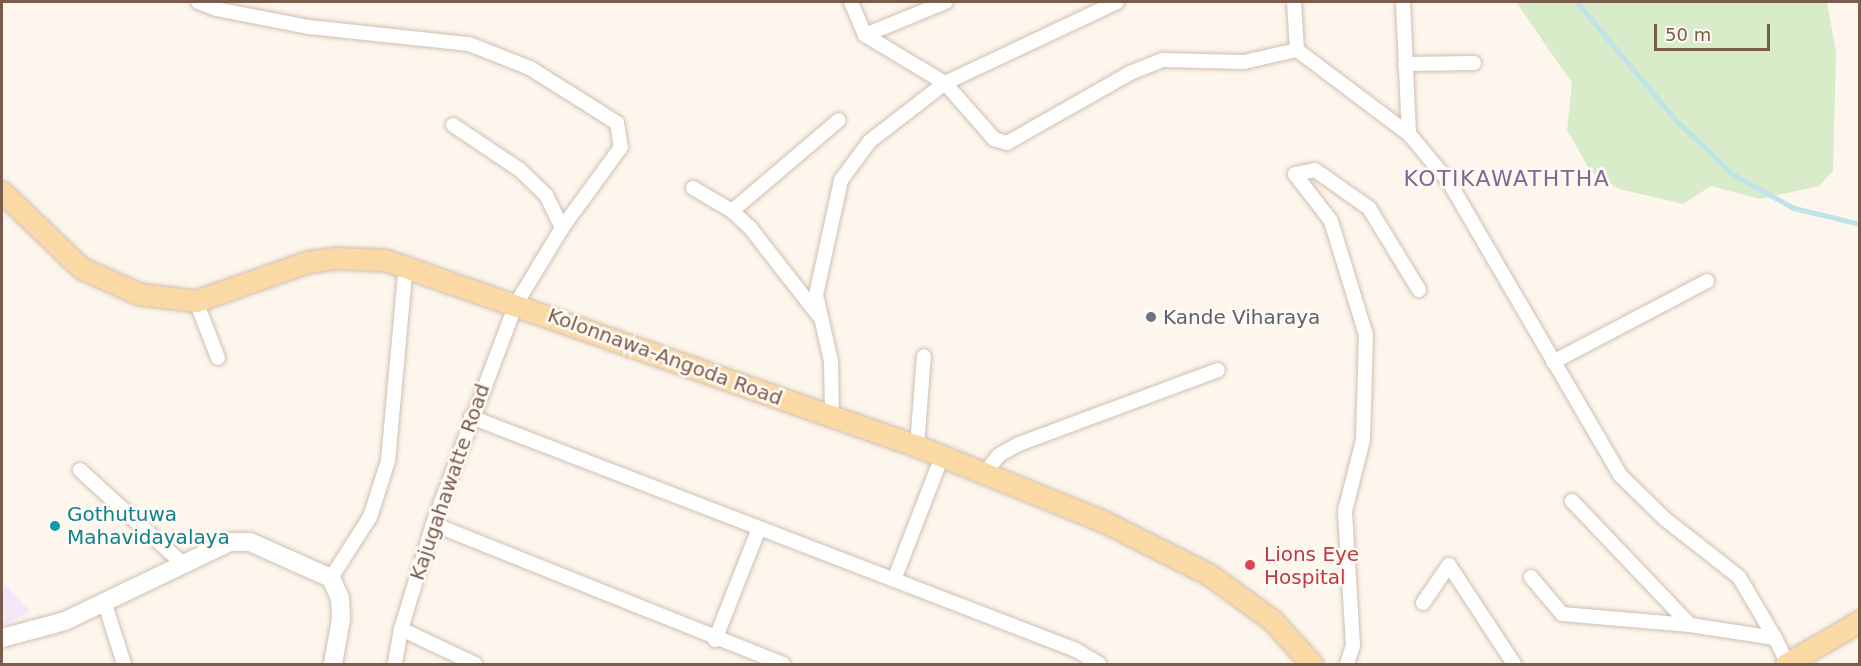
<!DOCTYPE html>
<html>
<head>
<meta charset="utf-8">
<style>
	body { margin:0 }
	#map { position:relative; width:1861px; height:666px; overflow:hidden; background:#fdf6ec; font-family:"DejaVu Sans",sans-serif }
	div>[style] { position:absolute }
	[style*='--x'] { left:calc(var(--x)*1px); top:calc(var(--y)*1px); width:calc(var(--w)*1px); rotate:calc(var(--a)*1deg) }
	.education>* { inset:0; background:#f3e8fa }
	.green>* { inset:0; background:#d8ecc9 }
	.stream>* { height:4.5px; margin:-2.25px; padding:0 2.25px; transform-origin:2.25px; border-radius:2.25px; background:#bfe3e8 }
	.roads { filter:drop-shadow(0 0 2px #d1beb0) drop-shadow(0 0 2px #d1beb0) }
	.street>* { height:14px; margin:-7px; padding:0 7px; transform-origin:7px; border-radius:7px; background:#fff }
	.secondary>* { height:18px; margin:-9px; padding:0 9px; transform-origin:9px; border-radius:9px; background:#fff }
	.primary>* { height:21px; margin:-10.5px; padding:0 10.5px; transform-origin:10.5px; border-radius:10.5px; background:#fbd9a5 }
	.dots>* { width:16px; height:16px; translate:-50% -50%; box-sizing:border-box; border:3px solid #fffaf3; border-radius:50% }
	span { translate:-50% -50%; white-space:nowrap; text-align:center; line-height:1.15; -webkit-text-stroke:5px #fffaf3; paint-order:stroke }
	.worship-label { font-size:20px; color:#5b616d }
	.left { translate:0 -50%; text-align:left }
	.street-label { font-size:20px; color:#7a5c4d }
	.culture-label { font-size:20px; color:#0d838f }
	.health-label { font-size:20px; color:#be3a42 }
	.quarter-label { font-size:22px; color:#846695; letter-spacing:1.5px }
	.frame { position:absolute; inset:0; border:3px solid #7a5c4d; pointer-events:none }
	.scale { position:absolute; left:1654px; top:24px; width:116px; height:27px; box-sizing:border-box; border:3px solid #7a5c4d; border-top:0; padding-left:8px; font-size:18px; line-height:21px; white-space:nowrap; color:#7a5c4d; -webkit-text-stroke:4px #fffaf3; paint-order:stroke }
</style>
</head>
<body>
<div id="map">
	<div class="education">
		<div style="clip-path:polygon(2px 581px,30px 611px,2px 627px)"></div>
	</div>
	<div class="green">
		<div style="clip-path:polygon(1516px 2px,1827px 2px,1836px 52px,1833px 171px,1819px 186px,1760px 199px,1711px 186px,1683px 204px,1619px 189px,1591px 172px,1567px 130px,1572px 83px)"></div>
	</div>
	<div class="stream">
		<div style="--x:1577;--y:2;--w:155;--a:50"></div>
		<div style="--x:1677;--y:121;--w:79;--a:43.5"></div>
		<div style="--x:1734;--y:175;--w:68;--a:28.8"></div>
		<div style="--x:1794;--y:208;--w:68;--a:13.6"></div>
	</div>
	<div class="roads">
		<div class="street">
			<div style="--x:198;--y:2;--w:19;--a:21"></div>
			<div style="--x:216;--y:9;--w:95;--a:11"></div>
			<div style="--x:309;--y:27;--w:161;--a:6.1"></div>
			<div style="--x:469;--y:44;--w:66;--a:21.5"></div>
			<div style="--x:530;--y:68;--w:103;--a:32.3"></div>
			<div style="--x:617;--y:123;--w:24;--a:81"></div>
			<div style="--x:621;--y:147;--w:100;--a:126.1"></div>
			<div style="--x:562;--y:228;--w:89;--a:121.2"></div>
			<div style="--x:516;--y:304;--w:235;--a:110.7"></div>
			<div style="--x:433;--y:524;--w:110;--a:106.9"></div>
			<div style="--x:401;--y:629;--w:36;--a:100"></div>
			<div style="--x:851;--y:2;--w:36;--a:67"></div>
			<div style="--x:865;--y:35;--w:93;--a:31"></div>
			<div style="--x:945;--y:83;--w:74;--a:48.8"></div>
			<div style="--x:994;--y:139;--w:14;--a:17"></div>
			<div style="--x:1007;--y:143;--w:142;--a:-29.6"></div>
			<div style="--x:1130;--y:73;--w:35;--a:-22"></div>
			<div style="--x:1163;--y:60;--w:81;--a:1.4"></div>
			<div style="--x:1244;--y:62;--w:54;--a:-12.8"></div>
			<div style="--x:1297;--y:50;--w:140;--a:36.9"></div>
			<div style="--x:1409;--y:134;--w:62;--a:50.2"></div>
			<div style="--x:1449;--y:182;--w:339;--a:59.7"></div>
			<div style="--x:1620;--y:475;--w:63;--a:44.4"></div>
			<div style="--x:1665;--y:519;--w:94;--a:38.1"></div>
			<div style="--x:1739;--y:577;--w:71;--a:59.5"></div>
			<div style="--x:1294;--y:2;--w:48;--a:86.4"></div>
			<div style="--x:1403;--y:2;--w:132;--a:87.4"></div>
			<div style="--x:865;--y:35;--w:87;--a:-22.2"></div>
			<div style="--x:1405;--y:64;--w:69;--a:-0.8"></div>
			<div style="--x:453;--y:125;--w:81;--a:33.9"></div>
			<div style="--x:520;--y:170;--w:36;--a:44"></div>
			<div style="--x:546;--y:195;--w:37;--a:64"></div>
			<div style="--x:693;--y:188;--w:45;--a:30.5"></div>
			<div style="--x:732;--y:211;--w:26;--a:43"></div>
			<div style="--x:751;--y:229;--w:110;--a:52"></div>
			<div style="--x:732;--y:211;--w:140;--a:-40.4"></div>
			<div style="--x:196;--y:301;--w:61;--a:68.9"></div>
			<div style="--x:1553;--y:362;--w:174;--a:-27.7"></div>
			<div style="--x:471;--y:417;--w:648;--a:21.06"></div>
			<div style="--x:1076;--y:650;--w:27;--a:31"></div>
			<div style="--x:832;--y:417;--w:56;--a:-91"></div>
			<div style="--x:831;--y:361;--w:68;--a:-102.8"></div>
			<div style="--x:816;--y:295;--w:118;--a:-77.7"></div>
			<div style="--x:841;--y:180;--w:49;--a:-53.4"></div>
			<div style="--x:870;--y:141;--w:95;--a:-37.7"></div>
			<div style="--x:945;--y:83;--w:190;--a:-25.2"></div>
			<div style="--x:917;--y:446;--w:90;--a:-85.6"></div>
			<div style="--x:80;--y:470;--w:138;--a:42.4"></div>
			<div style="--x:986;--y:472;--w:21;--a:-53"></div>
			<div style="--x:999;--y:455;--w:23;--a:-29"></div>
			<div style="--x:1019;--y:444;--w:212;--a:-20.4"></div>
			<div style="--x:1572;--y:501;--w:171;--a:46.4"></div>
			<div style="--x:1690;--y:625;--w:86;--a:8.7"></div>
			<div style="--x:1775;--y:638;--w:28;--a:64"></div>
			<div style="--x:433;--y:524;--w:377;--a:21.8"></div>
			<div style="--x:1531;--y:577;--w:48;--a:50"></div>
			<div style="--x:1562;--y:614;--w:128;--a:4.9"></div>
			<div style="--x:331;--y:578;--w:72;--a:-57.4"></div>
			<div style="--x:370;--y:517;--w:59;--a:-72.2"></div>
			<div style="--x:388;--y:461;--w:198;--a:-84.8"></div>
			<div style="--x:894;--y:580;--w:133;--a:-68.8"></div>
			<div style="--x:1423;--y:603;--w:46;--a:-55.6"></div>
			<div style="--x:1449;--y:565;--w:118;--a:56.7"></div>
			<div style="--x:105;--y:604;--w:63;--a:72.4"></div>
			<div style="--x:401;--y:629;--w:82;--a:25.3"></div>
			<div style="--x:715;--y:640;--w:117;--a:-68.5"></div>
			<div style="--x:1347;--y:664;--w:19;--a:-72"></div>
			<div style="--x:1353;--y:646;--w:135;--a:-93.4"></div>
			<div style="--x:1345;--y:511;--w:73;--a:-75.8"></div>
			<div style="--x:1363;--y:440;--w:105;--a:-88.4"></div>
			<div style="--x:1366;--y:335;--w:119;--a:-107.1"></div>
			<div style="--x:1331;--y:221;--w:59;--a:-127.5"></div>
			<div style="--x:1295;--y:174;--w:20;--a:-11"></div>
			<div style="--x:1315;--y:170;--w:66;--a:35.1"></div>
			<div style="--x:1369;--y:208;--w:96;--a:58.6"></div>
		</div>
		<div class="secondary">
			<div style="--x:2;--y:638;--w:65;--a:-15.1"></div>
			<div style="--x:65;--y:621;--w:183;--a:-25.6"></div>
			<div style="--x:230;--y:542;--w:20;--a:0"></div>
			<div style="--x:250;--y:542;--w:89;--a:24"></div>
			<div style="--x:331;--y:578;--w:22;--a:66"></div>
			<div style="--x:340;--y:598;--w:21;--a:87"></div>
			<div style="--x:341;--y:619;--w:46;--a:100.1"></div>
		</div>
		<div class="primary">
			<div style="--x:2;--y:192;--w:110;--a:43.9"></div>
			<div style="--x:81;--y:268;--w:64;--a:24.1"></div>
			<div style="--x:139;--y:294;--w:57;--a:7"></div>
			<div style="--x:196;--y:301;--w:118;--a:-19.4"></div>
			<div style="--x:307;--y:262;--w:28;--a:-8"></div>
			<div style="--x:335;--y:258;--w:50;--a:2.3"></div>
			<div style="--x:385;--y:260;--w:564;--a:19.27"></div>
			<div style="--x:917;--y:446;--w:203;--a:22"></div>
			<div style="--x:1105;--y:522;--w:118;--a:26.8"></div>
			<div style="--x:1210;--y:575;--w:77;--a:36"></div>
			<div style="--x:1272;--y:620;--w:59;--a:47.7"></div>
			<div style="--x:1786;--y:664;--w:86;--a:-30.2"></div>
		</div>
	</div>
	<div class="dots">
		<div style="left:1151px;top:317px;background:#6b7280"></div>
		<div style="left:55px;top:526px;background:#0f9aa8"></div>
		<div style="left:1250px;top:565px;background:#e0444e"></div>
	</div>
	<div class="worship-label">
		<span class="left" style="left:1163px;top:317px">Kande Viharaya</span>
	</div>
	<div class="street-label">
		<span style="left:665px;top:357px;rotate:20deg">Kolonnawa-Angoda Road</span>
		<span style="left:450px;top:482px;rotate:-71deg">Kajugahawatte Road</span>
	</div>
	<div class="culture-label">
		<span class="left" style="left:67px;top:526px">Gothutuwa<br>Mahavidayalaya</span>
	</div>
	<div class="health-label">
		<span class="left" style="left:1264px;top:566px">Lions Eye<br>Hospital</span>
	</div>
	<div class="quarter-label">
		<span style="left:1507px;top:179px">KOTIKAWATHTHA</span>
	</div>
	<div class="frame"></div>
	<div class="scale">50 m</div>
</div>
</body>
</html>
